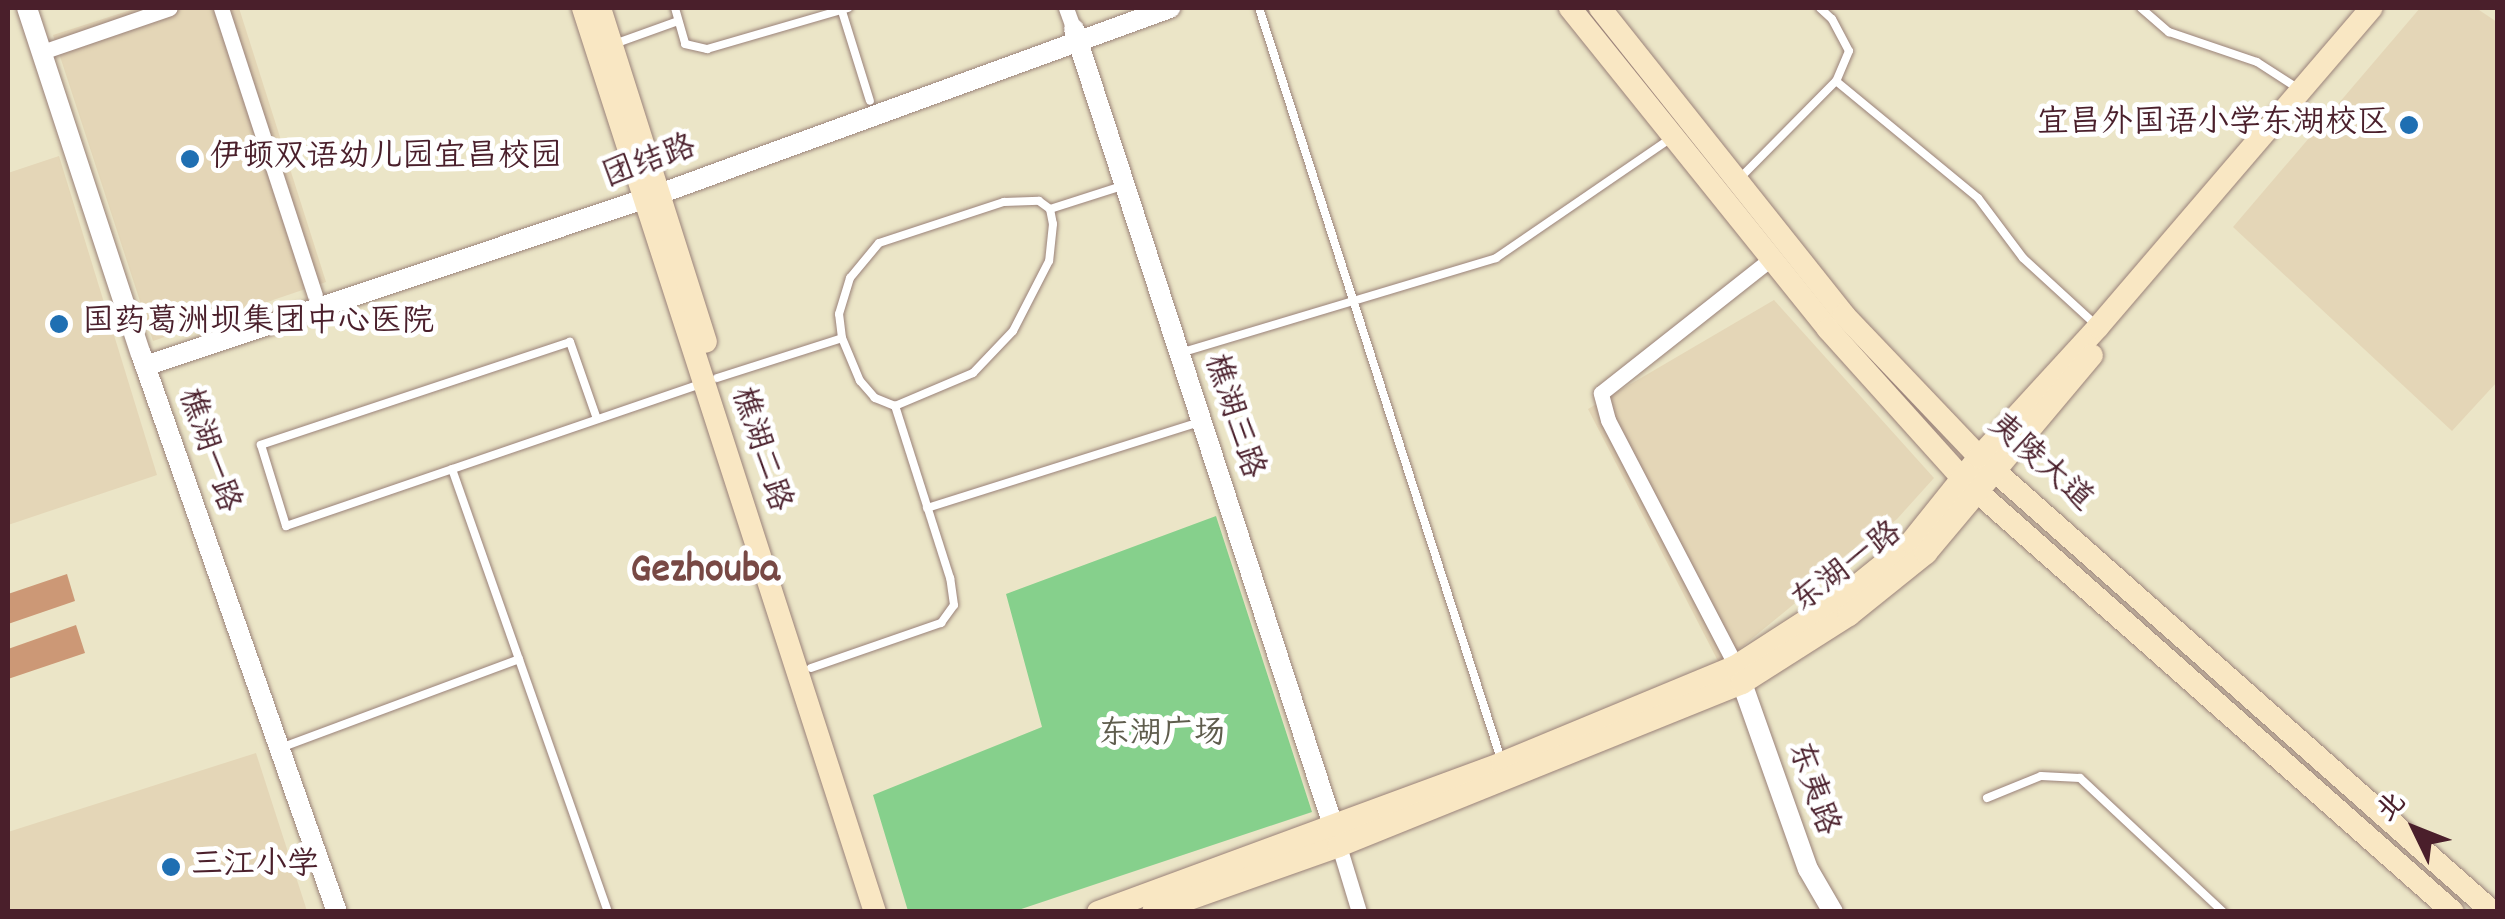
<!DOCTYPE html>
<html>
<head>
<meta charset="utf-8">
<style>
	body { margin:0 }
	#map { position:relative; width:2505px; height:919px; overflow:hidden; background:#ebe5c7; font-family:Dekko,"LXGW WenKai TC",sans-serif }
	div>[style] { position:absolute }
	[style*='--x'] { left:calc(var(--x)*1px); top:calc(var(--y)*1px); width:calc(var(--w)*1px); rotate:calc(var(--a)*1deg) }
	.built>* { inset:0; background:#e4d6b7 }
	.green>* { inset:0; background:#86d08c }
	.building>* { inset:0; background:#cc9876 }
	.roads { filter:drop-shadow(0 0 2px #9a8279) drop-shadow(0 0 2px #9a8279) }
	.service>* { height:8px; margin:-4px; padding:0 4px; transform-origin:4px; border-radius:4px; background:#fff }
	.minor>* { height:15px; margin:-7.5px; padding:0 7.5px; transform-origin:7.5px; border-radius:7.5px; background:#fff }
	.tertiary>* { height:20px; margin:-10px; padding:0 10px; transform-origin:10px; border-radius:10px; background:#fff }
	.secondary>* { height:22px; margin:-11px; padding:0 11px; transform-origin:11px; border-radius:11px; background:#f9e7c3 }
	.dots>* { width:28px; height:28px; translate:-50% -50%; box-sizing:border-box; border:5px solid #fff; border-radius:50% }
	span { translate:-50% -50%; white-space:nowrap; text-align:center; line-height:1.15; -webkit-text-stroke:10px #fff; paint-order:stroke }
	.poi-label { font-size:32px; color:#4a1f2b }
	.right { translate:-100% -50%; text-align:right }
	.left { translate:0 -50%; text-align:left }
	.street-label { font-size:32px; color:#4a1f2b }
	.park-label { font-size:32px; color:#5f5d4d }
	.district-label { font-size:42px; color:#784945; font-weight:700 }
	.frame { position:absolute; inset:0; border:10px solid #4a1f2b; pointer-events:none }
	.north { position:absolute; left:2365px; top:779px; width:100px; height:100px; -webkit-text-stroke:8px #fff; paint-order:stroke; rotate:313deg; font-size:28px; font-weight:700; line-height:40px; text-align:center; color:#4a1f2b }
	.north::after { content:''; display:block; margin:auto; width:35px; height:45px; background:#4a1f2b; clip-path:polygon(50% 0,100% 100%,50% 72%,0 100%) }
</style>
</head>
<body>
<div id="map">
	<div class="built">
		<div style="clip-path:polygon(137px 8px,239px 8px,326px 282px,153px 341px,53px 35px)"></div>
		<div style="clip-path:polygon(2420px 8px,2476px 8px,2497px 22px,2497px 382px,2452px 431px,2233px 227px)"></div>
		<div style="clip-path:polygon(59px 156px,157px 475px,8px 525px,8px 173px)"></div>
		<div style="clip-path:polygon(1774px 300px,1934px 478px,1897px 519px,1720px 665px,1588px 409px)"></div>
		<div style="clip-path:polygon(256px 753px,307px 911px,8px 911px,8px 832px)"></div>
	</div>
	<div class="green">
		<div style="clip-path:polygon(1216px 516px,1312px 812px,1015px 911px,908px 911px,873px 795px,1042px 727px,1006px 594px)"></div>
	</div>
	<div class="building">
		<div style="clip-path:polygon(67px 574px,75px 601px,8px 624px,8px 594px)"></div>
		<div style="clip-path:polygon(76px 625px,85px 653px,8px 679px,8px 649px)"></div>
	</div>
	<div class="roads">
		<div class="service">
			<div style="--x:675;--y:8;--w:37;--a:74"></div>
			<div style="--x:685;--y:44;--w:23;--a:13"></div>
			<div style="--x:707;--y:49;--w:147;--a:-16.2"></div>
			<div style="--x:841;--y:8;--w:97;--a:72.7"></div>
			<div style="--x:1259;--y:8;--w:789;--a:72.14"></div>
			<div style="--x:1820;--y:8;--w:16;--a:43"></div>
			<div style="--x:1832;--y:19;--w:36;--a:62"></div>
			<div style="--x:1849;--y:51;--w:33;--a:113"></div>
			<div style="--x:2141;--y:8;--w:37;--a:41"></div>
			<div style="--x:2169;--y:32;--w:93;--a:18.8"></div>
			<div style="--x:2257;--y:62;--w:50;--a:32.7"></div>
			<div style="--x:617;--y:43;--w:65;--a:-19.8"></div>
			<div style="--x:1741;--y:177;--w:135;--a:-45.3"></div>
			<div style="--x:1836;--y:81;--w:184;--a:39.5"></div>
			<div style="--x:1978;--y:198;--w:75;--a:53.1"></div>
			<div style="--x:2023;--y:258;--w:96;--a:42.5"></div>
			<div style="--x:1039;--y:201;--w:14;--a:36"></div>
			<div style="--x:1050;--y:209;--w:15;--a:79"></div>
			<div style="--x:1053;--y:224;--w:37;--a:96"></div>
			<div style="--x:1049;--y:261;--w:79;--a:117.2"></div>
			<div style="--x:1013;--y:331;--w:58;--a:133.6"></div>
			<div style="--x:973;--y:373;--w:85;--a:157.1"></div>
			<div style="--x:895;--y:406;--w:22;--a:-158"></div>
			<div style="--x:875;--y:398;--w:23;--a:-131"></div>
			<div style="--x:860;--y:381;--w:47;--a:-112.7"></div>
			<div style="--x:842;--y:338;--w:24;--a:-97"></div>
			<div style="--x:839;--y:314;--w:38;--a:-73"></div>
			<div style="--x:850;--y:278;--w:45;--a:-50.4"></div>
			<div style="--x:879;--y:243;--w:132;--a:-18.2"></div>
			<div style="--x:1004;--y:202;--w:35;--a:-2"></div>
			<div style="--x:1050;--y:209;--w:76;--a:-17.7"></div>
			<div style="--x:1180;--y:353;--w:330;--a:-16.7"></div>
			<div style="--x:1496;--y:258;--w:211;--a:-34.4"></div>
			<div style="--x:717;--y:378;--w:131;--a:-17.7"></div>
			<div style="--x:597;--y:419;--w:82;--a:-109.3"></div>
			<div style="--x:570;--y:342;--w:326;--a:161.6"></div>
			<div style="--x:261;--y:445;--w:85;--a:72.8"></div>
			<div style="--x:286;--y:526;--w:441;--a:-18.9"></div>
			<div style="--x:452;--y:469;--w:470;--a:70.6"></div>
			<div style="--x:927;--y:508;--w:286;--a:-17.5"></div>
			<div style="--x:811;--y:668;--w:138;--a:-19.1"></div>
			<div style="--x:941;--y:623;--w:22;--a:-54"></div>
			<div style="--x:954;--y:605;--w:27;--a:-98"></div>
			<div style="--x:950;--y:578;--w:181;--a:-107.7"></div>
			<div style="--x:280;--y:748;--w:255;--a:-20.4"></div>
			<div style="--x:1987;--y:798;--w:58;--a:-22.2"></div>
			<div style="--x:2041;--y:776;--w:39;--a:3"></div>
			<div style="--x:2080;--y:778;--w:196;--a:43.1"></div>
		</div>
		<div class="minor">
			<div style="--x:221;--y:8;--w:302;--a:71.9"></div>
			<div style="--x:1066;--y:8;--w:20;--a:70"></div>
			<div style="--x:42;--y:52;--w:135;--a:-19"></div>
			<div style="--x:1736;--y:666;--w:277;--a:-117.5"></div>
			<div style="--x:1608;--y:420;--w:28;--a:-105"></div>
			<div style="--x:1601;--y:393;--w:218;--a:-38.3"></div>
			<div style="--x:1339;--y:846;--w:69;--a:73.1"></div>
		</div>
		<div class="tertiary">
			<div style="--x:27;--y:8;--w:364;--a:71.8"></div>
			<div style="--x:141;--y:354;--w:591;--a:70.65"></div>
			<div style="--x:1074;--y:29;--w:851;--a:71.99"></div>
			<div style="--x:145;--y:366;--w:545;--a:-18.5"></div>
			<div style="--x:662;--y:193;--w:541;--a:-20.01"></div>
			<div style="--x:1742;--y:683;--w:197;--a:70.5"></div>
			<div style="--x:1808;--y:869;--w:50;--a:59.8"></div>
		</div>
		<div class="secondary">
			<div style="--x:583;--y:8;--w:950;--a:72.1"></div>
			<div style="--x:600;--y:8;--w:350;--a:72.4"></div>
			<div style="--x:1570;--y:8;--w:412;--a:51.2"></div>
			<div style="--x:1828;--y:329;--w:203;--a:48"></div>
			<div style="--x:1964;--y:480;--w:652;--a:41.46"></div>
			<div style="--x:1600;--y:8;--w:392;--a:51.5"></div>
			<div style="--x:1844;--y:315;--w:196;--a:46.4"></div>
			<div style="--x:1979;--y:457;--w:686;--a:41.52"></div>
			<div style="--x:1098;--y:912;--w:431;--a:-20.2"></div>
			<div style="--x:1502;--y:763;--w:253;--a:-22.5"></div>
			<div style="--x:1736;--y:666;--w:129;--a:-32.9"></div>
			<div style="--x:1844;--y:596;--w:86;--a:-38.9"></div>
			<div style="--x:1911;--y:542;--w:109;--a:-51.3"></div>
			<div style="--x:1979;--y:457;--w:176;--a:-47.5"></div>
			<div style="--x:2098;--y:327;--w:420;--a:-49.4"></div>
			<div style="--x:1153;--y:912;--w:197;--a:-19.5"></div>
			<div style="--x:1339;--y:846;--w:435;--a:-22"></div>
			<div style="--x:1742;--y:683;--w:127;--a:-32.4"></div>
			<div style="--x:1849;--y:615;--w:99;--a:-38.8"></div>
			<div style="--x:1926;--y:553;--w:258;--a:-50"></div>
		</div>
	</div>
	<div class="dots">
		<div style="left:2409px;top:125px;background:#1f6fb2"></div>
		<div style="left:190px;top:159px;background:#1f6fb2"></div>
		<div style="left:59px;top:324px;background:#1f6fb2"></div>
		<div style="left:171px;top:867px;background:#1f6fb2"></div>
	</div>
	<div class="poi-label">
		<span class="right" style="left:2389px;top:125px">宜昌外国语小学东湖校区</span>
		<span class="left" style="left:210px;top:159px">伊顿双语幼儿园宜昌校园</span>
		<span class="left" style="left:82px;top:324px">国药葛洲坝集团中心医院</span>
		<span class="left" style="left:191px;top:867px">三江小学</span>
	</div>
	<div class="street-label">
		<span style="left:650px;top:164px;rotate:-20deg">团结路</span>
		<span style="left:1232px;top:417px;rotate:72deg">樵湖三路</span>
		<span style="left:759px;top:450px;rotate:72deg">樵湖二路</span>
		<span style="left:207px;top:451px;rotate:71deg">樵湖一路</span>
		<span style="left:2039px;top:464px;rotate:42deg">夷陵大道</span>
		<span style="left:1848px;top:569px;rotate:-37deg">东湖一路</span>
		<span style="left:1811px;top:789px;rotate:71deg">东夷路</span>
	</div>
	<div class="park-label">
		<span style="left:1162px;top:736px">东湖广场</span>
	</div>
	<div class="district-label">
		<span style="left:705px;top:572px">Gezhouba</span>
	</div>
	<div class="frame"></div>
	<div class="north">北</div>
</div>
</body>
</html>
